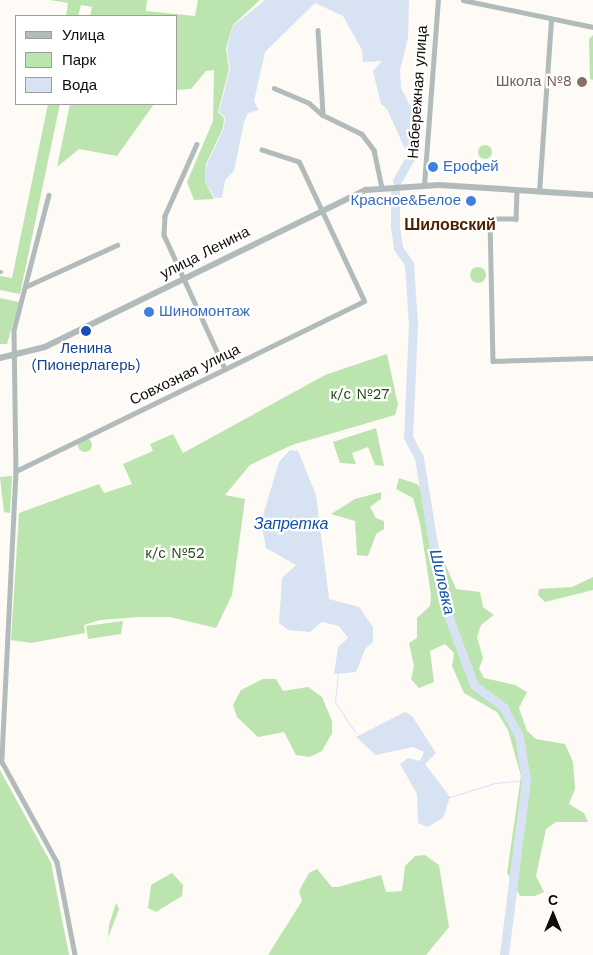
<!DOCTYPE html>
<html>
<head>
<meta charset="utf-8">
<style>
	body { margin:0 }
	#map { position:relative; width:593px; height:955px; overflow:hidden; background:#fefaf5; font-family:"Work Sans",sans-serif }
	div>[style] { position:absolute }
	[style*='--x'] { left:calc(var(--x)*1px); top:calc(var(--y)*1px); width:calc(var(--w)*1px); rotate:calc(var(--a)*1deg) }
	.green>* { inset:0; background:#bce4ae }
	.round { border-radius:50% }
	.water>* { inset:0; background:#d7e2f2 }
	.stream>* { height:1px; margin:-0.5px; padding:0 0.5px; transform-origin:0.5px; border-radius:0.5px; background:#d7e2f2 }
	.river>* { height:9px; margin:-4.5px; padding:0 4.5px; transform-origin:4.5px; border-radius:4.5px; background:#d7e2f2 }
	.minor>* { height:4.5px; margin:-2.25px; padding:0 2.25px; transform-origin:2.25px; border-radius:2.25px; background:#b2bbbb }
	.tertiary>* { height:5.5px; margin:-2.75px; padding:0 2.75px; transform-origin:2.75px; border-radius:2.75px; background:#b2bbbb }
	.dots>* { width:14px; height:14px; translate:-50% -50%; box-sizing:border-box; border:2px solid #fff; border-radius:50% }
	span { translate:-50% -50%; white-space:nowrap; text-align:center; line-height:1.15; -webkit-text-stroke:4.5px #fff; paint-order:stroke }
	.education-label { font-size:15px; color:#785e54 }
	.right { translate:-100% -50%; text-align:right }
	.street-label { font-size:15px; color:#0f0b07 }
	.shop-label { font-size:15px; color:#366cbe }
	.left { translate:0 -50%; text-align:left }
	.transit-label { font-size:15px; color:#164399 }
	.park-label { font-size:15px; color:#274d16 }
	.neighbourhood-label { font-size:16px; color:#4e2000; font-weight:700 }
	.water-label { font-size:16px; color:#1050a9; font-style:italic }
	.legend { position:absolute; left:15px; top:15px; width:162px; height:90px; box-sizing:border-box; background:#fff; border:1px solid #9f9d9c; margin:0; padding:6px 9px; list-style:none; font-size:15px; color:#0f0b07 }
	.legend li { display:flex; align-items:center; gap:10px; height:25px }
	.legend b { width:25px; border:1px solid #9f9d9c }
	.north { position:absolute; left:528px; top:890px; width:50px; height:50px; -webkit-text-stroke:4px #fff; paint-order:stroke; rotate:0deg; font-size:14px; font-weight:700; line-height:20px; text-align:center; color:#0f0b07 }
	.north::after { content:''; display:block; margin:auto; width:18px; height:22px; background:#0f0b07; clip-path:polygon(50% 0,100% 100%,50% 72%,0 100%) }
</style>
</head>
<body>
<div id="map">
	<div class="green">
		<div style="clip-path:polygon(50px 0,147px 0,146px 11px,195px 16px,198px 0,260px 0,233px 25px,226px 48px,229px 69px,218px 112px,224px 118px,223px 128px,206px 164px,205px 182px,214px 199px,194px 200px,187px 182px,213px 121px,214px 70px,206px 71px,191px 89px,176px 90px,176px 16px,90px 16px,92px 7px,81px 5px,78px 16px,66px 16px,68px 3px)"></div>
		<div style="clip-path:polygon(593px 35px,593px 80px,590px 79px,589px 39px)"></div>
		<div style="clip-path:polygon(48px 104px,60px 104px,20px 294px,0 290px,0 276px,12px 278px)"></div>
		<div style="clip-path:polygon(70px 104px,154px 104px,117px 156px,79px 149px,57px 167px)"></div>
		<div class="round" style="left:478px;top:145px;width:14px;height:14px"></div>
		<div class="round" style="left:470px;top:267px;width:16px;height:16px"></div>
		<div style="clip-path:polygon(0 298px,19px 302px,7px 344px,0 344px)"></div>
		<div style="clip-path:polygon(387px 354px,398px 405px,395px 415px,292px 445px,250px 465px,225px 495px,245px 499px,232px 595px,216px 628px,170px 617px,138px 617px,100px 620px,84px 625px,85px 633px,31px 643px,11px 640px,19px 513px,99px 484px,104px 493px,132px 484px,123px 464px,153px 451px,150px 444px,173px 434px,183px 453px,325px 375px)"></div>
		<div style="clip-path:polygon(376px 428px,384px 466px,375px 465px,368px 447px,352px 453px,356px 464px,340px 463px,333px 442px)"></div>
		<div class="round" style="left:78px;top:438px;width:14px;height:14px"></div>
		<div style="clip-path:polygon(12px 476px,10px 513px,4px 512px,0 477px)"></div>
		<div style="clip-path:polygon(399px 478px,417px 484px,426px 495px,440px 552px,456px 589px,480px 592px,483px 607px,494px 615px,481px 625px,477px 637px,483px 658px,479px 669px,484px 678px,515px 685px,527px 692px,519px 708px,527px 731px,536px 739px,565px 744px,573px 762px,575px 789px,569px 804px,584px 813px,588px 822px,556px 822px,546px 829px,536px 876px,544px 892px,535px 896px,520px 896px,507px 873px,521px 776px,508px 730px,497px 712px,464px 693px,452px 666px,454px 653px,445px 644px,430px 651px,434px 682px,419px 688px,411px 679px,414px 666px,409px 643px,417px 638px,417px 618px,430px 606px,431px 595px,420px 523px,413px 498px,396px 489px)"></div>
		<div style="clip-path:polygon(381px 492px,381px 499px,370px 507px,376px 518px,384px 521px,384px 529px,376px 534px,368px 556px,357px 555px,355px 521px,331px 514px,355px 499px)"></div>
		<div style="clip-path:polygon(593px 577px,593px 590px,545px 602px,538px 595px,539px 589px,572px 587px)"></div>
		<div style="clip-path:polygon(123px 621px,121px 634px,88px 639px,86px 626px)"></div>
		<div style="clip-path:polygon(263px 679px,276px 679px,283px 691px,308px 687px,322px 697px,332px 721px,332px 733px,322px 751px,310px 757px,296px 755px,284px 732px,258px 737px,237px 717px,233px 705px,241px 690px)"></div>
		<div style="clip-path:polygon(0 770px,51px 863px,69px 955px,0 955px)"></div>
		<div style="clip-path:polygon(425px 855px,439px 865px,449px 927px,426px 955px,268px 955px,302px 901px,299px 891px,309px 873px,317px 869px,332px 887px,338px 887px,381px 875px,386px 892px,402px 891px,405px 866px,415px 856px)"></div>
		<div style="clip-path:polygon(172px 873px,183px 885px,182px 896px,156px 912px,148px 908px,151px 885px)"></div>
		<div style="clip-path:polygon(116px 903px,119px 909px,108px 938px,109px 925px)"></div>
	</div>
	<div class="water">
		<div style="clip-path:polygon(265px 0,409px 0,408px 38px,400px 70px,401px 88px,415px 115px,417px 156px,413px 157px,412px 148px,405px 149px,387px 109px,381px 104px,373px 71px,382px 61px,363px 62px,362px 50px,343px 16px,315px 3px,265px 52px,254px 101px,259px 110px,248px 113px,244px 122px,234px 171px,225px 180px,222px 198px,215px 198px,205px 182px,207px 164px,224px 128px,225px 117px,219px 112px,230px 69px,227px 48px,233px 26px)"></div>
		<div style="clip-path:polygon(290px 450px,298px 451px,316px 495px,329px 599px,359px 607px,373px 627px,373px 642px,365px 649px,356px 672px,334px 674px,338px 647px,348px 638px,339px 626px,322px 622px,310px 632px,288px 630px,279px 623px,282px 578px,296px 565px,266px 548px,261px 522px,279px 462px)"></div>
		<div style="clip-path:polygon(405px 712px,412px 716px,436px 753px,425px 764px,450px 797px,443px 818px,427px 827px,418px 823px,417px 794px,400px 764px,408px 758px,420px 761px,424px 752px,413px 747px,376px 755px,356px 737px)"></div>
	</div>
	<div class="stream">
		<div style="--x:338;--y:673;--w:29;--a:96"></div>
		<div style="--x:335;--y:702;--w:37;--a:56"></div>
		<div style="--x:450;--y:797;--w:47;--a:-17.3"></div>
		<div style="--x:495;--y:783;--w:31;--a:-6"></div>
	</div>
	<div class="river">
		<div style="--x:397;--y:181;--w:39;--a:-61"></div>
		<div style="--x:395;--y:191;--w:35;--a:90"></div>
		<div style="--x:395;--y:226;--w:22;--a:82"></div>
		<div style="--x:398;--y:248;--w:19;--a:55"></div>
		<div style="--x:409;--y:264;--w:60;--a:86.2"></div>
		<div style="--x:413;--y:324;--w:113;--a:92.5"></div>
		<div style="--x:408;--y:437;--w:24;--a:62"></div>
		<div style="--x:419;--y:458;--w:143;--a:80.7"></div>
		<div style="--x:442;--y:599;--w:92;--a:69.6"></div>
		<div style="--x:474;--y:685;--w:38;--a:37"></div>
		<div style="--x:504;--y:708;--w:32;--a:62"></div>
		<div style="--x:519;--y:736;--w:45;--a:81"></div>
		<div style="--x:526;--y:780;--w:176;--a:97.2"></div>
	</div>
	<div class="minor">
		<div style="--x:463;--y:0;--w:133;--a:11.7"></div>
		<div style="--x:318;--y:30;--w:85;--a:86.6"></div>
		<div style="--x:323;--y:115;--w:43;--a:26"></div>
		<div style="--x:362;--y:134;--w:20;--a:53"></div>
		<div style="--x:374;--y:150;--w:38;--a:78"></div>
		<div style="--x:274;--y:88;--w:38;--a:23"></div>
		<div style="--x:309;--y:103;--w:18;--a:41"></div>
		<div style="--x:197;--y:144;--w:79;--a:114"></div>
		<div style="--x:165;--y:216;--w:19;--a:93"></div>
		<div style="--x:164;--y:235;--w:147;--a:65.5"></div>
		<div style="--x:424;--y:185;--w:186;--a:-85.7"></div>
		<div style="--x:517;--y:191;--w:28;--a:92"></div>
		<div style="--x:516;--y:219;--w:26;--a:180"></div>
		<div style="--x:490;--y:219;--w:142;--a:88.8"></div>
		<div style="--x:493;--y:361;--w:100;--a:-1.7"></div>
		<div style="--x:539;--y:192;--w:173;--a:-86"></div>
		<div style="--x:49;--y:195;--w:139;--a:104.5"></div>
		<div style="--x:14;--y:330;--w:141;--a:89.2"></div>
		<div style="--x:16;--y:471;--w:291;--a:92.8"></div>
		<div style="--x:2;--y:762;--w:114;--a:61.2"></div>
		<div style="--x:57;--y:862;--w:95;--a:79"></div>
		<div style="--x:0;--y:272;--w:1;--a:0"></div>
		<div style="--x:27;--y:286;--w:99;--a:-24.5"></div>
		<div style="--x:16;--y:471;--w:387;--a:-26"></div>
		<div style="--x:364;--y:301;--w:153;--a:-115.1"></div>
		<div style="--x:299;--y:162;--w:39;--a:-162"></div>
	</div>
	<div class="tertiary">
		<div style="--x:0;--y:358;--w:46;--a:-13.7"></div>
		<div style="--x:45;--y:347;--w:357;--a:-26.1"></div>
		<div style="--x:366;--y:190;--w:73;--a:-3.9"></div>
		<div style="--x:439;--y:185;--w:154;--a:3.7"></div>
	</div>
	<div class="dots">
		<div style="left:582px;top:82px;background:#8d6e63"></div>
		<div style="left:433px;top:167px;background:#3f7fe0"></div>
		<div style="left:471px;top:201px;background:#3f7fe0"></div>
		<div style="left:149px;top:312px;background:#3f7fe0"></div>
		<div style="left:86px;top:331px;background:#1a4fb4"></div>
	</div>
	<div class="education-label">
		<span class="right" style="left:572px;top:82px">Школа №8</span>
	</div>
	<div class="street-label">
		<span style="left:418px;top:92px;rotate:-86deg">Набережная улица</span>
		<span style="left:205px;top:253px;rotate:-27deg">улица Ленина</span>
		<span style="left:185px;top:375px;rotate:-26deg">Совхозная улица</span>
	</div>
	<div class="shop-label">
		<span class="left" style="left:443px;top:167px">Ерофей</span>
		<span class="right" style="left:461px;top:201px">Красное&amp;Белое</span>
		<span class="left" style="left:159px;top:312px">Шиномонтаж</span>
	</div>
	<div class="transit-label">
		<span style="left:86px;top:357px">Ленина<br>(Пионерлагерь)</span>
	</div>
	<div class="park-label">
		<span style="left:360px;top:395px">к/с №27</span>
		<span style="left:175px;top:554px">к/с №52</span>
	</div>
	<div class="neighbourhood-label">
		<span style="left:450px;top:225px">Шиловский</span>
	</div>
	<div class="water-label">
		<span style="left:291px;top:524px">Запретка</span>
		<span style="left:442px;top:582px;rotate:77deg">Шиловка</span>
	</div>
	<ul class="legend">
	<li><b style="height:6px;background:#b2bbbb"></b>Улица</li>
	<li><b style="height:14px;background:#bce4ae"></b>Парк</li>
	<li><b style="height:14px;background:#d7e2f2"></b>Вода</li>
	</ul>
	<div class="north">С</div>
</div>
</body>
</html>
